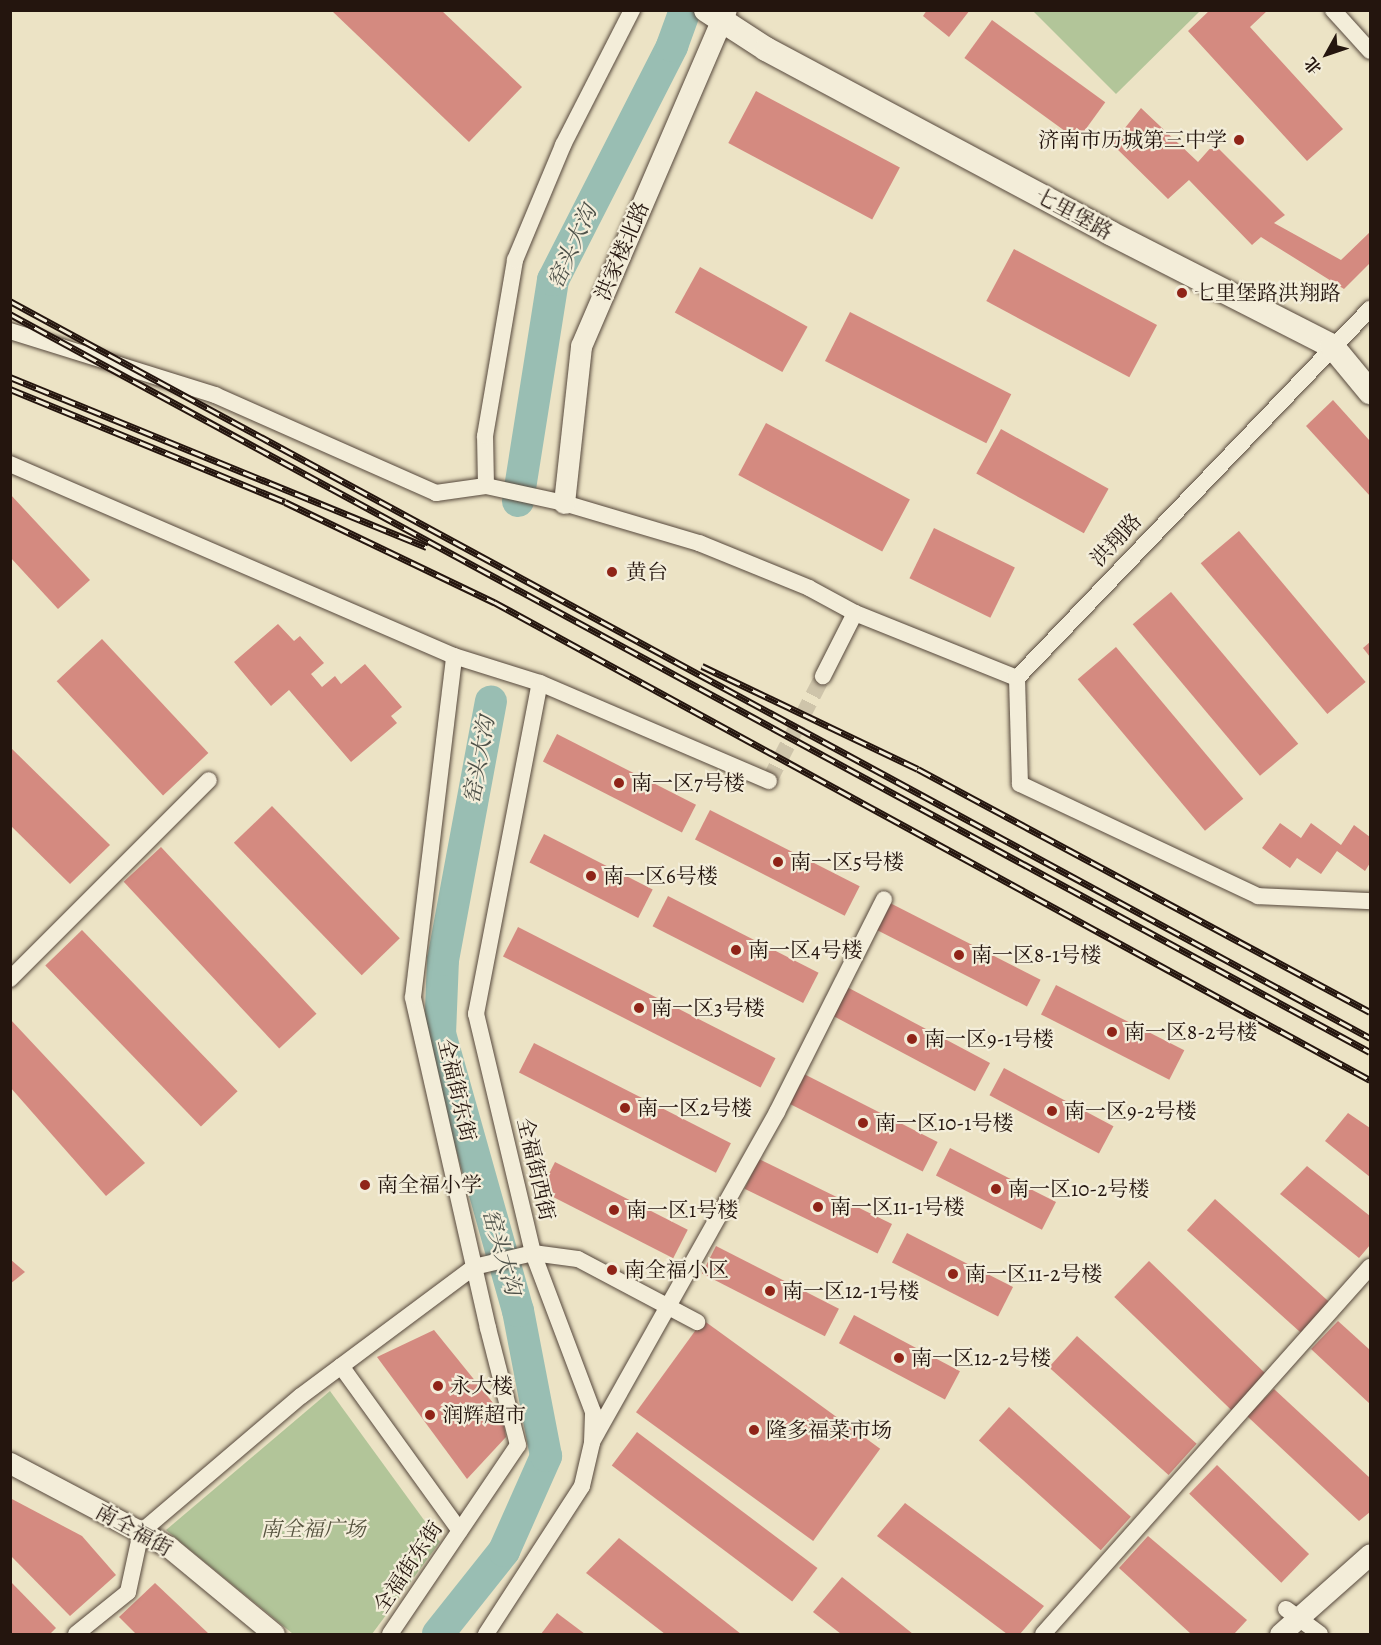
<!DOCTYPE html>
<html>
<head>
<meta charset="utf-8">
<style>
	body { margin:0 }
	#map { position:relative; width:1381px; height:1645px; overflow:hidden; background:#ece3c5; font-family:Alegreya,"Noto Serif SC",serif }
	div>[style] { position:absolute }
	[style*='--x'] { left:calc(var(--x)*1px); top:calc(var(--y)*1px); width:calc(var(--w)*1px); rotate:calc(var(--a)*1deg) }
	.green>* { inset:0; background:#b2c599 }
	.river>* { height:32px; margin:-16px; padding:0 16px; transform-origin:16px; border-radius:16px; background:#99beb3 }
	.building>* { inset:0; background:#d48a80; transform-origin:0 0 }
	.minor-tunnel>* { height:16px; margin-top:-8px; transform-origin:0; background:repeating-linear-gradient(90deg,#cec4aa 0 16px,transparent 0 24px) }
	.roads { filter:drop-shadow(0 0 2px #56483c) drop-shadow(0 0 2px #56483c) }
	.minor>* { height:16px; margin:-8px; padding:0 8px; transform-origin:8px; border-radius:8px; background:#f3edd9 }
	.tertiary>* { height:21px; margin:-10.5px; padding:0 10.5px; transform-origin:10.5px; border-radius:10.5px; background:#f3edd9 }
	.secondary>* { height:24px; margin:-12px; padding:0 12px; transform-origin:12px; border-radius:12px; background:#f3edd9 }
	.rail>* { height:7px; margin-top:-3.5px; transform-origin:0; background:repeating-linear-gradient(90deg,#f3edd9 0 14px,#24150e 0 28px); box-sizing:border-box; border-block:2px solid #24150e }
	.dots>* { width:16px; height:16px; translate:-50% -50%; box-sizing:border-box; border:3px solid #f3edd9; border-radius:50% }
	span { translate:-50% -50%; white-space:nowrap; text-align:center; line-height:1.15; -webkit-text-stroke:4.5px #f3edd9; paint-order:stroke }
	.poi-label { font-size:21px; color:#24150e }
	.right { translate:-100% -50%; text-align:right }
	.left { translate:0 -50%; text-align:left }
	.street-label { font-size:21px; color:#24150e }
	.park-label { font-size:21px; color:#56533f; font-style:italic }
	.water-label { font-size:22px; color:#4d5048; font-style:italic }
	.frame { position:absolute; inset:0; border:12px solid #24150e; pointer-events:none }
	.north { position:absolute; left:1297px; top:24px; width:60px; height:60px; -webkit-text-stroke:4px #f3edd9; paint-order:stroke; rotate:230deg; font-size:16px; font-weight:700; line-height:24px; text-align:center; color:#24150e }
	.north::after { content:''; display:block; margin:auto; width:21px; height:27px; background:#24150e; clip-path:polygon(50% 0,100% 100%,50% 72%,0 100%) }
</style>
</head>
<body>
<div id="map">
	<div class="green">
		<div style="clip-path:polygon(1033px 11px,1200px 11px,1116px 94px)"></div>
		<div style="clip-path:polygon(330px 1391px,440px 1542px,372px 1634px,293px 1634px,166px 1530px)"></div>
	</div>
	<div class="river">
		<div style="--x:518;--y:501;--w:224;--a:-81"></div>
		<div style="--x:553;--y:280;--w:263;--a:-63"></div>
		<div style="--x:672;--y:46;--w:38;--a:-70"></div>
		<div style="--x:438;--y:1634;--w:106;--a:-51.5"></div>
		<div style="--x:504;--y:1551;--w:104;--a:-66.1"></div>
		<div style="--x:546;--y:1456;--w:148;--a:-100.9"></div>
		<div style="--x:518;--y:1311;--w:288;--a:-105.7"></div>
		<div style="--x:440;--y:1034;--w:74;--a:-87.7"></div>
		<div style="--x:443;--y:960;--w:263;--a:-79.5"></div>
	</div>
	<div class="building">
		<div style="clip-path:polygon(331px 10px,441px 10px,522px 87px,469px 142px)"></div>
		<div style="clip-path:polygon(927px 10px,970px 10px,949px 37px,923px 16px)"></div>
		<div style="clip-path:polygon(1210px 10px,1268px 10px,1250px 27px,1343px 129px,1307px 161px,1188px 31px)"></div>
		<div style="left:992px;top:20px;width:140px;height:47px;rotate:36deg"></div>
		<div style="left:756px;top:91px;width:163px;height:59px;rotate:28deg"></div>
		<div style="clip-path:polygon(1141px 108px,1198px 162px,1214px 144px,1285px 215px,1274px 223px,1341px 260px,1370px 232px,1370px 263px,1344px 289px,1261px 237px,1252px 245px,1189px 180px,1168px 199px,1112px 144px)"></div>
		<div style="left:1014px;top:249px;width:162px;height:59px;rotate:28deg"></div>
		<div style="left:700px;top:267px;width:123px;height:52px;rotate:29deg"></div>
		<div style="left:850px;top:312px;width:181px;height:55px;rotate:27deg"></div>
		<div style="clip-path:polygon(1333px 400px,1370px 441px,1370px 496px,1306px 426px)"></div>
		<div style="left:766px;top:423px;width:163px;height:59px;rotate:28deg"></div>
		<div style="left:1001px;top:429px;width:123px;height:51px;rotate:29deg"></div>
		<div style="clip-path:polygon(10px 494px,90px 580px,58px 609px,10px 557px)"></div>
		<div style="left:934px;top:528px;width:90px;height:56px;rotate:26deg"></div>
		<div style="left:1239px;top:531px;width:197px;height:50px;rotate:50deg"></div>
		<div style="left:1171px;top:592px;width:198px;height:50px;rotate:50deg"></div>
		<div style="clip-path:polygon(278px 624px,294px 641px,300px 636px,324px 663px,311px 674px,322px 687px,335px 676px,341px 684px,365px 664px,402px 707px,391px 716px,397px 723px,351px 762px,289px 690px,271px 706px,234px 662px)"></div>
		<div style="left:102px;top:639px;width:156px;height:62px;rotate:47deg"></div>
		<div style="clip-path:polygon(1370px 642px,1370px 657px,1363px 648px)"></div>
		<div style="left:1116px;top:647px;width:198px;height:50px;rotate:50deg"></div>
		<div style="left:557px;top:734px;width:156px;height:31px;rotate:27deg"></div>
		<div style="clip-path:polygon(10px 747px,110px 845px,70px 884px,10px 825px)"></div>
		<div style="left:272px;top:806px;width:184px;height:53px;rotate:46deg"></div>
		<div style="left:710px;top:810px;width:168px;height:33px;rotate:27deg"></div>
		<div style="clip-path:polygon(1280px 823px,1301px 838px,1311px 823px,1341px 845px,1354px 825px,1370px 837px,1370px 863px,1365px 871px,1337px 851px,1321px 874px,1297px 858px,1290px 868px,1262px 848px)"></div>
		<div style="left:544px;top:834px;width:122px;height:32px;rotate:27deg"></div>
		<div style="left:161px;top:847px;width:228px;height:51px;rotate:47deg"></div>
		<div style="left:668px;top:896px;width:169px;height:34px;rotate:27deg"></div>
		<div style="left:890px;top:903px;width:169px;height:30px;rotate:27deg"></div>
		<div style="left:518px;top:927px;width:289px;height:33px;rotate:27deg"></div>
		<div style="left:82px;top:930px;width:224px;height:51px;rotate:46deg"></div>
		<div style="left:1056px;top:985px;width:144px;height:33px;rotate:27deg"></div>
		<div style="left:847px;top:987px;width:162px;height:32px;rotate:28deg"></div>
		<div style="clip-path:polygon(10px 1019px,145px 1163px,106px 1196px,10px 1087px)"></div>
		<div style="left:534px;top:1043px;width:221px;height:33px;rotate:27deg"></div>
		<div style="left:1004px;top:1068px;width:124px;height:31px;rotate:28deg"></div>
		<div style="left:804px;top:1074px;width:150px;height:33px;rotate:27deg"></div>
		<div style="clip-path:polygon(1348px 1113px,1370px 1128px,1370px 1177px,1325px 1141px)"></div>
		<div style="left:950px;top:1148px;width:119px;height:31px;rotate:27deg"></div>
		<div style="left:759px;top:1159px;width:148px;height:33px;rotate:26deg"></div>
		<div style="left:555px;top:1162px;width:149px;height:32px;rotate:27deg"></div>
		<div style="clip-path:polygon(1307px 1166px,1370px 1216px,1370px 1245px,1359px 1258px,1280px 1194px)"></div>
		<div style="left:1215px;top:1199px;width:153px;height:42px;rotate:42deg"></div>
		<div style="left:907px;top:1233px;width:119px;height:33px;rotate:27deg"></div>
		<div style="left:716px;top:1246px;width:138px;height:31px;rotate:27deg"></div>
		<div style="clip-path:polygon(10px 1259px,25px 1272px,10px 1284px)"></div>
		<div style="left:1149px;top:1261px;width:163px;height:50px;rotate:44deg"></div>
		<div style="left:854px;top:1315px;width:120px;height:32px;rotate:28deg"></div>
		<div style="left:703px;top:1320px;width:219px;height:114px;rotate:36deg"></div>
		<div style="clip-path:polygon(1338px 1321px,1370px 1350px,1370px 1404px,1311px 1349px)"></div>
		<div style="clip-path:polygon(434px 1330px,502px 1414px,506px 1437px,467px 1479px,377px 1357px)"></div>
		<div style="left:1077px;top:1336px;width:161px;height:42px;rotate:42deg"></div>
		<div style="clip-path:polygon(1274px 1389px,1370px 1478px,1370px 1512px,1359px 1521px,1247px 1416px)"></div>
		<div style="left:1009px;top:1407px;width:164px;height:45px;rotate:42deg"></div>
		<div style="left:637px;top:1432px;width:226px;height:42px;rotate:37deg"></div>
		<div style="left:1217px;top:1465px;width:128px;height:40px;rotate:44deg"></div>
		<div style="clip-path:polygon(10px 1498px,82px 1536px,116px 1575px,70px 1616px,10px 1555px)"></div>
		<div style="clip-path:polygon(905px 1503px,1044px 1606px,1020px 1634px,1007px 1634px,877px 1536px)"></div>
		<div style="clip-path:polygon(1148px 1536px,1247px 1620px,1234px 1634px,1191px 1634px,1119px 1568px)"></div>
		<div style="clip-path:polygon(619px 1538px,741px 1634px,665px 1634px,586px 1573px)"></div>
		<div style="clip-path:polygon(842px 1577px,913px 1634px,841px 1634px,813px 1612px)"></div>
		<div style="clip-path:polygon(10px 1581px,56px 1628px,50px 1634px,10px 1634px)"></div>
		<div style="clip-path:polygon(155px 1583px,209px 1634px,136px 1634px,119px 1617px)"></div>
		<div style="clip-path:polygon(557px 1613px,585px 1634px,541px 1634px)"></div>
	</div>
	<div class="minor-tunnel">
		<div style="--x:769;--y:781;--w:118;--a:-62.8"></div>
	</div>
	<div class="roads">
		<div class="minor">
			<div style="--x:1333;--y:10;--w:55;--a:47.9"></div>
			<div style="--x:10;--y:331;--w:215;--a:17.3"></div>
			<div style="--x:215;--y:395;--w:242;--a:23.9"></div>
			<div style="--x:436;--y:493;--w:50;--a:-8"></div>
			<div style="--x:486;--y:486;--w:80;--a:12.3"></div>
			<div style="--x:564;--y:503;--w:141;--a:16.5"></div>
			<div style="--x:699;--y:543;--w:119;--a:22.2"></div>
			<div style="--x:809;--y:588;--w:52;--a:28.5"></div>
			<div style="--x:855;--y:613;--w:71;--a:116.9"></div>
			<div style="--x:10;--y:464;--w:484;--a:23.4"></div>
			<div style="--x:454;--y:656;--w:90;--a:17.4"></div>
			<div style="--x:540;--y:683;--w:249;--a:23.2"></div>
			<div style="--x:486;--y:486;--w:50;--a:-91.1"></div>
			<div style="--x:485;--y:436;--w:179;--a:-80.3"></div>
			<div style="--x:515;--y:260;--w:125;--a:-67.3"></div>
			<div style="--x:563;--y:145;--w:152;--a:-62.9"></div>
			<div style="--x:855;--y:613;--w:175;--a:21.9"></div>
			<div style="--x:1017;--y:678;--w:511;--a:-46.27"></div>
			<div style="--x:1017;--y:678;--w:106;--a:88.4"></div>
			<div style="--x:1020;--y:784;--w:263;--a:25.2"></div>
			<div style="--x:1258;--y:896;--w:112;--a:2.6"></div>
			<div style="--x:10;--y:979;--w:281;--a:-45"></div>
			<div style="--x:341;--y:1366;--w:203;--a:54.2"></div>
			<div style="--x:593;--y:1440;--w:376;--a:-60.7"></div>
			<div style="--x:777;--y:1112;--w:238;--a:-63.3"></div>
			<div style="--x:1286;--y:1609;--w:42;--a:36.3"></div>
			<div style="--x:76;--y:1634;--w:67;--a:-38.9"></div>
			<div style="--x:128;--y:1592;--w:61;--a:-77.8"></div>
			<div style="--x:141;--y:1532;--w:210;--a:-40.4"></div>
			<div style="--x:301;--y:1396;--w:216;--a:-36.7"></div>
			<div style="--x:474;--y:1267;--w:61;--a:-13.3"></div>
			<div style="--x:533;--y:1253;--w:45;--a:7.6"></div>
			<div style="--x:578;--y:1259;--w:135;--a:27.9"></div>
			<div style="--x:390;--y:1634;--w:228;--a:-55.9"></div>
			<div style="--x:518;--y:1445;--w:121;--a:-104.4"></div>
			<div style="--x:488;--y:1328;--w:339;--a:-102.8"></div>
			<div style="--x:413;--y:997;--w:343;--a:-83.1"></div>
			<div style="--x:486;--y:1634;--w:176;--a:-57"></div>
			<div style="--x:582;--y:1486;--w:44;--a:-76.9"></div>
			<div style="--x:592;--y:1443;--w:31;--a:-88"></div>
			<div style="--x:593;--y:1412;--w:170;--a:-110.7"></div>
			<div style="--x:533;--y:1253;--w:246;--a:-103.4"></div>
			<div style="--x:476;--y:1014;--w:337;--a:-79.1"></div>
			<div style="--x:1043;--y:1634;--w:492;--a:-48.3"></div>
		</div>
		<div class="tertiary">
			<div style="--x:564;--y:503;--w:158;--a:-83.8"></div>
			<div style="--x:581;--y:346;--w:366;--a:-66.7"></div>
			<div style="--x:10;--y:1463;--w:180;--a:27.8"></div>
			<div style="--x:169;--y:1547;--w:136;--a:39.6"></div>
			<div style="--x:1280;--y:1634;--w:120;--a:-41.6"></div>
		</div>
		<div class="secondary">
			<div style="--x:706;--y:10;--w:72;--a:33"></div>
			<div style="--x:766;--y:49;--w:390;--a:28.1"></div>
			<div style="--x:1110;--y:233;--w:249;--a:27"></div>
			<div style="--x:1332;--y:346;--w:60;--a:50.4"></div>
		</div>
	</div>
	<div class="rail">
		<div style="--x:10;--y:301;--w:1547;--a:28.45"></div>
		<div style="--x:10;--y:314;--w:1547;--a:28.49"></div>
		<div style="--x:10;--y:377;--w:450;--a:22.2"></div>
		<div style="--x:10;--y:389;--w:297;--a:22.3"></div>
		<div style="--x:285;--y:502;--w:232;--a:25.6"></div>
		<div style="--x:494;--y:602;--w:998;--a:28.62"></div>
		<div style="--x:702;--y:666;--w:239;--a:25.5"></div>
		<div style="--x:918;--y:769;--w:513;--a:28.26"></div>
	</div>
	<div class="dots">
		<div style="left:1239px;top:140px;background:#8f2418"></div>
		<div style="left:1182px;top:293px;background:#8f2418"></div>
		<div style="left:612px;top:572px;background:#8f2418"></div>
		<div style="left:619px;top:783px;background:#8f2418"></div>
		<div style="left:778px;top:862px;background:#8f2418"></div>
		<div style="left:591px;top:876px;background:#8f2418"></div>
		<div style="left:736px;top:950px;background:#8f2418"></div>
		<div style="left:959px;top:955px;background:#8f2418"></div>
		<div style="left:639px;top:1008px;background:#8f2418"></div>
		<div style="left:1112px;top:1032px;background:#8f2418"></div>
		<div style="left:912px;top:1039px;background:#8f2418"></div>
		<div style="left:625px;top:1108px;background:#8f2418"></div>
		<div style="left:1052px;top:1111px;background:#8f2418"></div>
		<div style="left:863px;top:1123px;background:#8f2418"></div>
		<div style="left:365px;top:1185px;background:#8f2418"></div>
		<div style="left:996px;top:1189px;background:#8f2418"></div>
		<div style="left:818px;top:1207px;background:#8f2418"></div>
		<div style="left:614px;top:1210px;background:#8f2418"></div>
		<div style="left:612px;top:1270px;background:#8f2418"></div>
		<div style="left:953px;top:1274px;background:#8f2418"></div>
		<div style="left:770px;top:1291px;background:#8f2418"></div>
		<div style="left:899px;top:1358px;background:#8f2418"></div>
		<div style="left:438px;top:1386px;background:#8f2418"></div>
		<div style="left:430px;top:1415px;background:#8f2418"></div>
		<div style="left:754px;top:1430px;background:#8f2418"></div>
	</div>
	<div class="poi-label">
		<span class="right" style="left:1227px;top:140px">济南市历城第三中学</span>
		<span class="left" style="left:1194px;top:293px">七里堡路洪翔路</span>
		<span class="left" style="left:626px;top:572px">黄台</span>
		<span class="left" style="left:631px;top:783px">南一区7号楼</span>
		<span class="left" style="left:790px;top:862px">南一区5号楼</span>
		<span class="left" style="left:603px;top:876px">南一区6号楼</span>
		<span class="left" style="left:748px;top:950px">南一区4号楼</span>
		<span class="left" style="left:971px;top:955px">南一区8-1号楼</span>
		<span class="left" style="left:651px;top:1008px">南一区3号楼</span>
		<span class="left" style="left:1124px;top:1032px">南一区8-2号楼</span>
		<span class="left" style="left:924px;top:1039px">南一区9-1号楼</span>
		<span class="left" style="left:637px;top:1108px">南一区2号楼</span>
		<span class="left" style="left:1064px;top:1111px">南一区9-2号楼</span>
		<span class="left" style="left:875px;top:1123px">南一区10-1号楼</span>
		<span class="left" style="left:377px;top:1185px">南全福小学</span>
		<span class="left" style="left:1008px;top:1189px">南一区10-2号楼</span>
		<span class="left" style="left:830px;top:1207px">南一区11-1号楼</span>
		<span class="left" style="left:626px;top:1210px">南一区1号楼</span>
		<span class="left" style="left:624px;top:1270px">南全福小区</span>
		<span class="left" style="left:965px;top:1274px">南一区11-2号楼</span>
		<span class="left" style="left:782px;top:1291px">南一区12-1号楼</span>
		<span class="left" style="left:911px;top:1358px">南一区12-2号楼</span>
		<span class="left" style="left:450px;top:1386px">永大楼</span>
		<span class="left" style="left:442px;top:1415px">润辉超市</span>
		<span class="left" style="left:766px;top:1430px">隆多福菜市场</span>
	</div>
	<div class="street-label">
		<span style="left:1074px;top:214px;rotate:28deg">七里堡路</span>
		<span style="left:622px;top:251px;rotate:-67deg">洪家楼北路</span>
		<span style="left:1116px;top:540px;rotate:-47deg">洪翔路</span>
		<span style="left:457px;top:1090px;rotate:77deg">全福街东街</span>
		<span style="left:536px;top:1169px;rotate:77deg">全福街西街</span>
		<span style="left:134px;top:1530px;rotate:29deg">南全福街</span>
		<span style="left:408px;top:1567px;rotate:-56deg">全福街东街</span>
	</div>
	<div class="park-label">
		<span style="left:313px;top:1529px">南全福广场</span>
	</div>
	<div class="water-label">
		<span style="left:573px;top:247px;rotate:-66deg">窑头大沟</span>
		<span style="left:480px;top:760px;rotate:-80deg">窑头大沟</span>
		<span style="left:501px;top:1252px;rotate:74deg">窑头大沟</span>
	</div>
	<div class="frame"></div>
	<div class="north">北</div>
</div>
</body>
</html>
